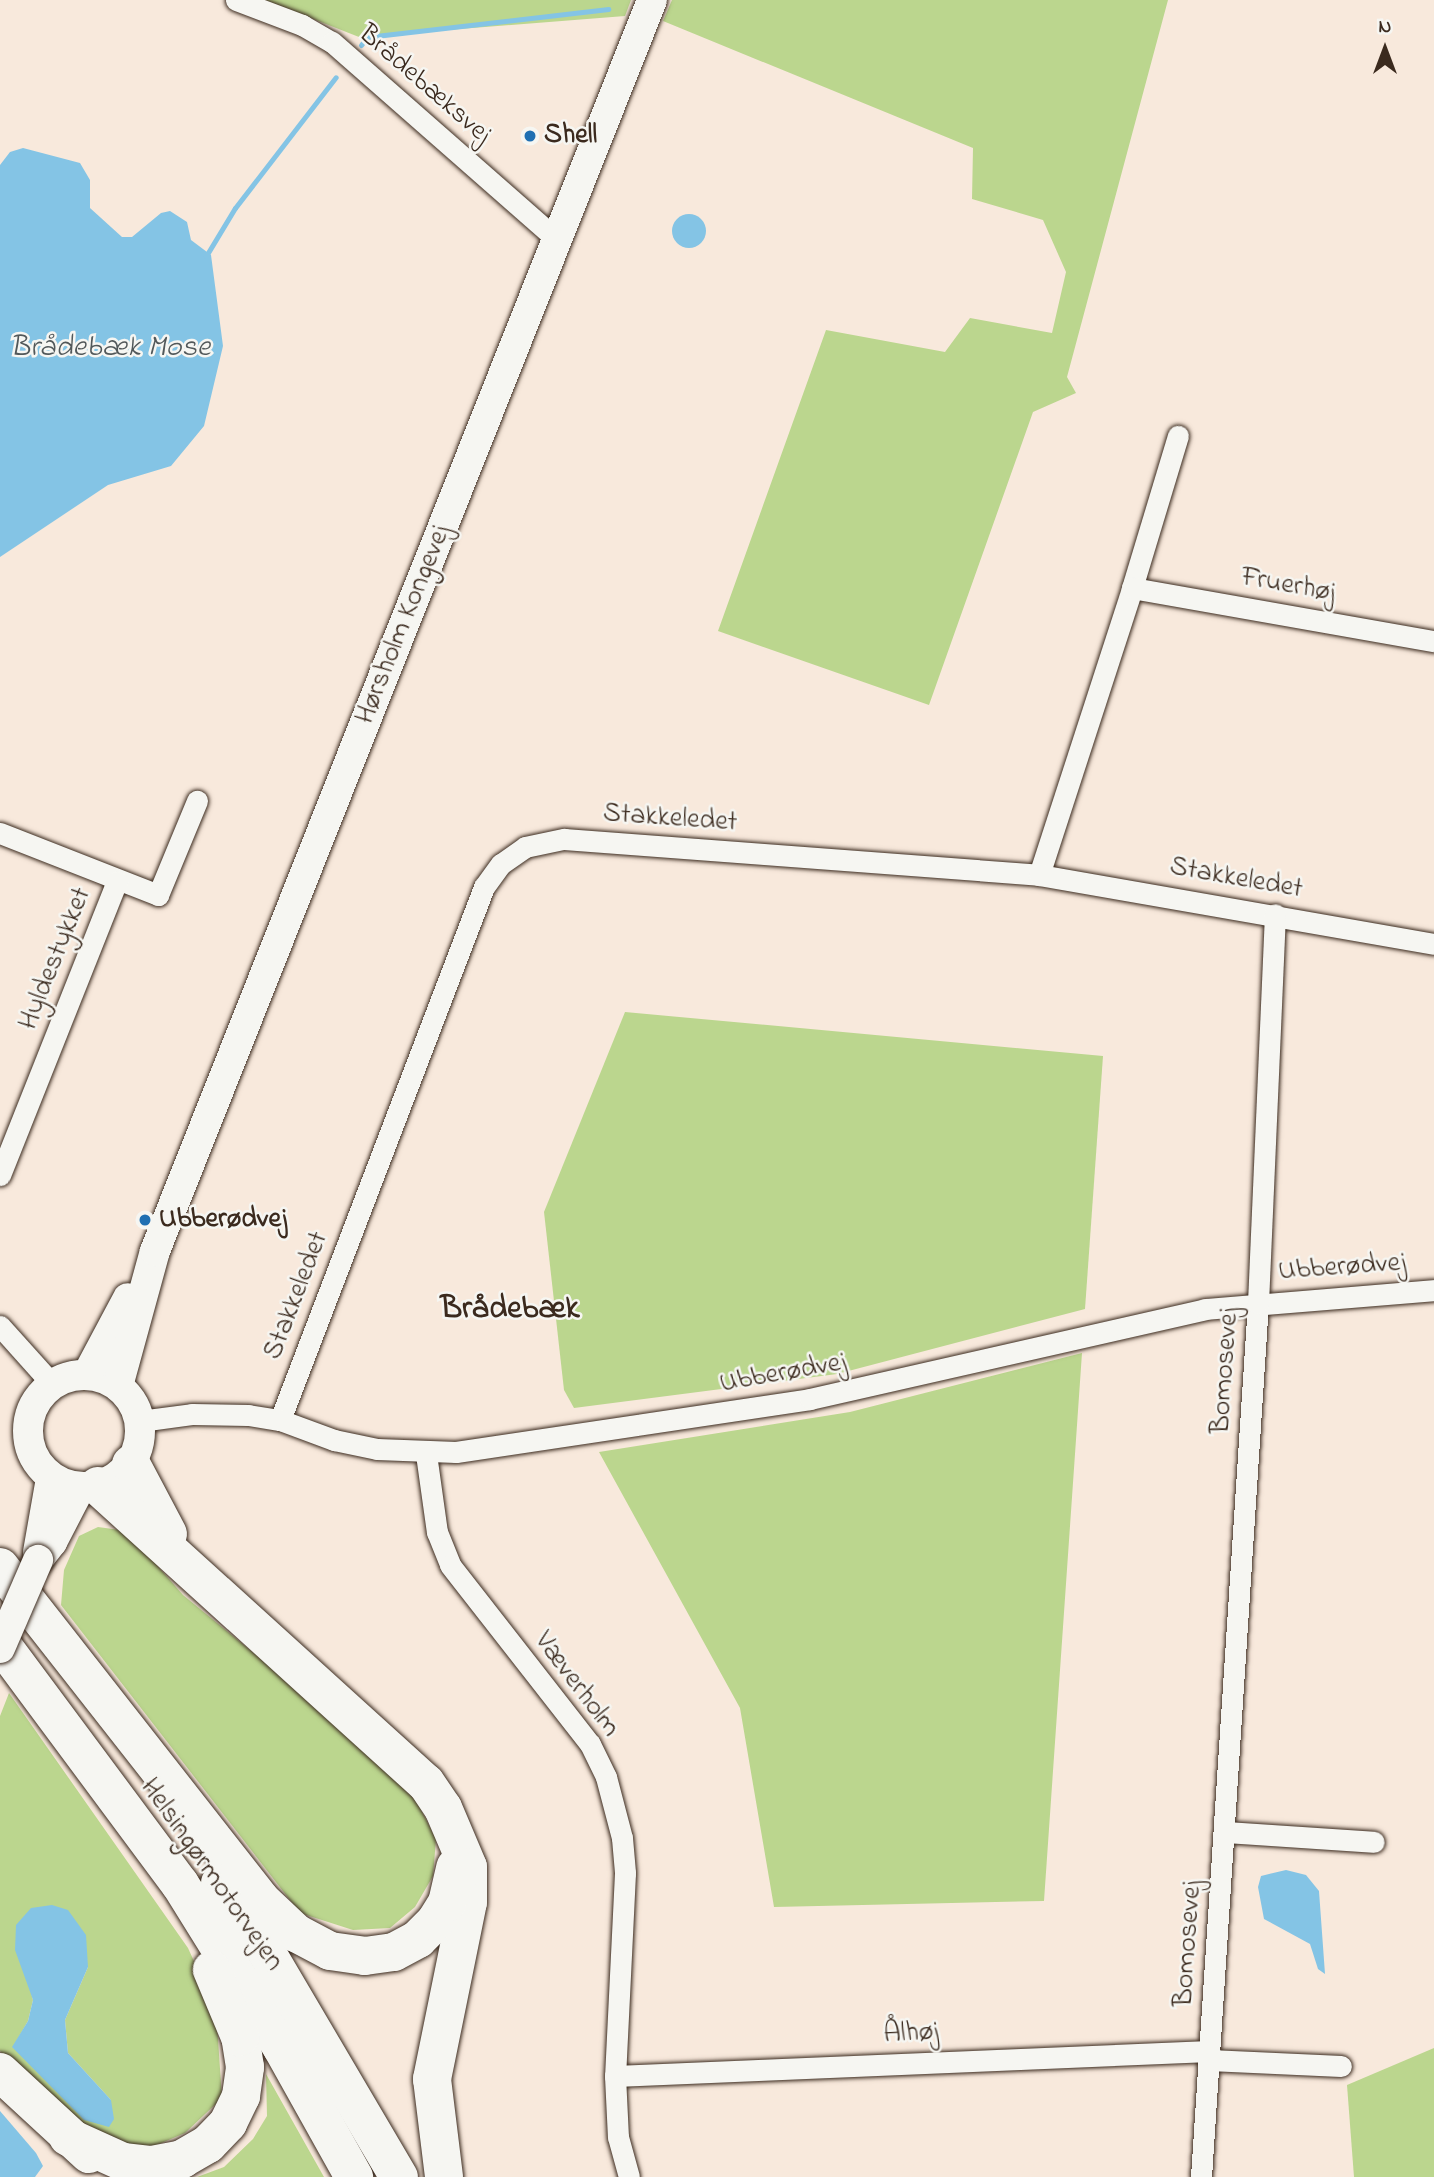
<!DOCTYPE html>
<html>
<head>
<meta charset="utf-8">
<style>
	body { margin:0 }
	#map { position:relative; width:1434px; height:2177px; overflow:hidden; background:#f8e9dc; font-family:"Indie Flower",sans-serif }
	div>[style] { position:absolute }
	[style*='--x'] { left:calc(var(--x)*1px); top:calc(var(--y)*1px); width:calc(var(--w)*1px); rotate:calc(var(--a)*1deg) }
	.green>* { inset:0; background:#bbd68e }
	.water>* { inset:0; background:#84c4e5 }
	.round { border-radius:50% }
	.stream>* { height:5px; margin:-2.5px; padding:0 2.5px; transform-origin:2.5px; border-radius:2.5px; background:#84c4e5 }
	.roads { filter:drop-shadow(0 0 2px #3b2a1e) drop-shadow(0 0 2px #3b2a1e) }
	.street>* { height:21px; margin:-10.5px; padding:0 10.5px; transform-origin:10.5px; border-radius:10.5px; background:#f6f6f2 }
	.secondary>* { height:30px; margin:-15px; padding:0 15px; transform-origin:15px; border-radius:15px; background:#f6f6f2 }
	.secondary>.ring { margin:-15px; padding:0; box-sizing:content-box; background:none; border:30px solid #f6f6f2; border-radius:50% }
	.highway>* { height:38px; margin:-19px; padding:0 19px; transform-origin:19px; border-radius:19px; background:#f6f6f2 }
	.bridges { filter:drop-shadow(0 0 2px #3b2a1e) drop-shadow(0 0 2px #3b2a1e) }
	.secondary-bridge>* { height:30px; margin:-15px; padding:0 15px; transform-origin:15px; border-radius:15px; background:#f6f6f2 }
	.dots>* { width:19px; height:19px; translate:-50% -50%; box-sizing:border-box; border:4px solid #f6f6f2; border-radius:50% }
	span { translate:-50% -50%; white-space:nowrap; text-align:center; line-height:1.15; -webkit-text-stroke:5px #f6f6f2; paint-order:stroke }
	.street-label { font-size:28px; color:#3b2a1e }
	.poi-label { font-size:28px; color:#3b2a1e; font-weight:700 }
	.left { translate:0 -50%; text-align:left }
	.water-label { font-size:30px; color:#51585a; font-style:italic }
	.quarter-label { font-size:32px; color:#3b2a1e; font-weight:700 }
	.north { position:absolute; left:1350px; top:14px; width:70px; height:70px; -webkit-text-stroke:5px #f6f6f2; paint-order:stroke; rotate:0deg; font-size:19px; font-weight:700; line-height:28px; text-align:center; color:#3b2a1e }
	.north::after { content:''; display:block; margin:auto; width:24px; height:32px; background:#3b2a1e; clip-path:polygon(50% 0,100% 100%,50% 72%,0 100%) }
</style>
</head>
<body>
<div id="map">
	<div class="green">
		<div style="clip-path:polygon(265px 0,631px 0,625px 16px,359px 37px)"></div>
		<div style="clip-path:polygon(672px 0,1168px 0,1067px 377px,1076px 393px,1033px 412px,929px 705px,718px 631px,826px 330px,945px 352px,970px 318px,1052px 333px,1066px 272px,1043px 220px,972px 199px,973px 148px,663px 21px)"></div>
		<div style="clip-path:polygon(625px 1012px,1103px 1056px,1085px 1309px,837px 1374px,574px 1408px,564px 1390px,544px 1212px)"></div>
		<div style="clip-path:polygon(1082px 1353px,1044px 1901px,774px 1907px,740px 1708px,599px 1452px,850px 1412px)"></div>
		<div style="clip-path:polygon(98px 1527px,127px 1531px,183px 1595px,346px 1729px,417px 1802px,436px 1839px,433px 1876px,415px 1907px,390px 1928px,353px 1930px,300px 1913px,61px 1605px,64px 1570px,79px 1536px)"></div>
		<div style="clip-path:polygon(evenodd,9px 1693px,188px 1948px,216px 2010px,222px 2098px,185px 2133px,152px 2147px,112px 2144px,59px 2110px,0 2051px,0 1716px,9px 1693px,88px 1967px,65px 2020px,68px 2053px,111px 2100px,13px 2047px,28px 2021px,33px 2000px,27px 1977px,88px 1967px)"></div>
		<div style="clip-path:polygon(1434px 2048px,1434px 2177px,1354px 2177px,1347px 2085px)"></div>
		<div style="clip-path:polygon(266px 2074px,324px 2177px,197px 2177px,224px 2167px,253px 2139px,267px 2116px)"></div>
	</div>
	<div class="water">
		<div style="clip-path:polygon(23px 148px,80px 163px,90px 180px,90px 208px,122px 237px,132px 237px,161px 213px,170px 211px,187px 222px,191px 240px,211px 255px,223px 346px,204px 426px,171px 466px,108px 485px,0 557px,0 165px,10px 152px)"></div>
		<div class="round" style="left:672px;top:214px;width:34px;height:34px"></div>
		<div style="clip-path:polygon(1286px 1870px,1306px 1875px,1319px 1891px,1325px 1974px,1318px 1969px,1310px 1944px,1264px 1919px,1258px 1887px,1261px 1876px)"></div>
		<div style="clip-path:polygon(52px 1905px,68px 1910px,86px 1935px,88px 1967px,65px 2020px,68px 2053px,111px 2100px,114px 2119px,109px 2127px,84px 2120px,12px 2047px,28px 2021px,33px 2000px,15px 1950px,16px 1925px,31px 1908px)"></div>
		<div style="clip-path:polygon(0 2111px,36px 2153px,43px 2166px,35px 2177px,0 2177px)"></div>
	</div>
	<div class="stream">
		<div style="--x:361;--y:45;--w:10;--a:-53"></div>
		<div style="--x:367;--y:37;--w:243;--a:-6.6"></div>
		<div style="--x:206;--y:256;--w:56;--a:-58.9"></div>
		<div style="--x:235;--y:208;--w:165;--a:-52.4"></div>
	</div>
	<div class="roads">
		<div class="street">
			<div style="--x:236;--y:0;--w:71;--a:20.7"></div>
			<div style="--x:302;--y:25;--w:34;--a:30"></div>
			<div style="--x:332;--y:42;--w:300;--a:41.3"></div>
			<div style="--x:1132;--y:588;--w:159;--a:-73.2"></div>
			<div style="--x:0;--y:833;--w:170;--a:21.4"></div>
			<div style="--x:158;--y:895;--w:102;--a:-67.5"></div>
			<div style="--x:1039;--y:875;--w:302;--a:-72"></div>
			<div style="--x:1132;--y:588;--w:307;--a:10"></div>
			<div style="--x:0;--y:1175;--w:316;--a:-68.3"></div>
			<div style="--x:0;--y:1326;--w:78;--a:48.1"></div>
			<div style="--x:280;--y:1420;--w:571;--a:-69.06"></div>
			<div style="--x:484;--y:887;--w:29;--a:-54"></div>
			<div style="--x:501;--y:864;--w:29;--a:-35"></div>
			<div style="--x:525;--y:847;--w:40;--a:-12"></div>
			<div style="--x:564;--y:839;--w:476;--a:4.3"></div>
			<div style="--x:1039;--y:875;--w:401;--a:9.9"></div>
			<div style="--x:140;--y:1421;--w:52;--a:-7.7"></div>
			<div style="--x:192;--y:1414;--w:56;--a:1"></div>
			<div style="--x:248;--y:1415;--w:32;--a:9"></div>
			<div style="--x:280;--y:1420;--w:58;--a:20.3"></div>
			<div style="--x:334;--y:1440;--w:44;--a:11.8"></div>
			<div style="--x:377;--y:1449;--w:79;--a:2.2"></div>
			<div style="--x:456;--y:1452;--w:358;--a:-8.5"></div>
			<div style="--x:810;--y:1399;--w:405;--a:-12.8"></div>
			<div style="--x:1205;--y:1309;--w:230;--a:-4.7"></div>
			<div style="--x:426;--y:1454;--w:79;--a:82"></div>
			<div style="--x:437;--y:1532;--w:35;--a:68"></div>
			<div style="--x:450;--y:1565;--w:227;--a:52"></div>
			<div style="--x:590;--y:1744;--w:37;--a:64"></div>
			<div style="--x:606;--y:1777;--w:63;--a:75.3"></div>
			<div style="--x:622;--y:1838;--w:35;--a:85"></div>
			<div style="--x:625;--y:1873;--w:203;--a:92.8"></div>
			<div style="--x:615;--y:2076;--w:61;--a:87.2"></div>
			<div style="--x:618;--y:2137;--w:41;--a:74.6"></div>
			<div style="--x:1225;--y:1832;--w:149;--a:3.8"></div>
			<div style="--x:1209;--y:2060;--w:132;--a:2.6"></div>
			<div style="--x:615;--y:2076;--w:595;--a:-2.41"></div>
			<div style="--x:1201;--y:2177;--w:876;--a:-86.27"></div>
			<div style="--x:1258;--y:1303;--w:389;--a:-87.5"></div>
		</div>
		<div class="secondary">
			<div class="ring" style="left:28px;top:1375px;width:82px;height:82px"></div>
			<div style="--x:87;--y:1375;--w:87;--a:-62"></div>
			<div style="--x:118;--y:1386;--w:140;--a:-74.7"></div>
			<div style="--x:155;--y:1251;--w:1346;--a:-68.33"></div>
			<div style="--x:38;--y:1552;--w:75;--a:-80"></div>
			<div style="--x:38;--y:1560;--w:23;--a:-52"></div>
			<div style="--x:52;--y:1542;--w:61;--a:-62.6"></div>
		</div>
		<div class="highway">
			<div style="--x:131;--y:1464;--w:79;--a:62.1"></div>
			<div style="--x:98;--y:1486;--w:442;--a:42.2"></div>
			<div style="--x:426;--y:1783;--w:30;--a:56"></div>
			<div style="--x:443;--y:1808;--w:64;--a:67"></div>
			<div style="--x:468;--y:1867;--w:35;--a:90"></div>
			<div style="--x:468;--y:1902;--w:181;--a:101.5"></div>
			<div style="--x:432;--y:2079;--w:99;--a:83"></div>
			<div style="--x:0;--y:1567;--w:422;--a:51.9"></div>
			<div style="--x:260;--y:1899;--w:50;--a:43.4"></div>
			<div style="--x:296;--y:1933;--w:38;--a:28"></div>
			<div style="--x:330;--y:1951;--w:35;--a:8"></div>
			<div style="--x:365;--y:1956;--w:29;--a:-8"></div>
			<div style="--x:394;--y:1952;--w:27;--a:-28"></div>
			<div style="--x:418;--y:1939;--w:24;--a:-45"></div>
			<div style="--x:435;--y:1922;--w:22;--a:-58"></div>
			<div style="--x:447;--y:1903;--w:37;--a:-77"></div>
			<div style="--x:0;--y:1642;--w:302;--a:53.4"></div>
			<div style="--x:180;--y:1884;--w:193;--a:58.1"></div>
			<div style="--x:282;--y:2048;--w:148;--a:60.8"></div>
			<div style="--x:220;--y:1883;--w:84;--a:56.1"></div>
			<div style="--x:267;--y:1953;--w:260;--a:59.5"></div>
			<div style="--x:0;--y:2072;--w:121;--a:42.7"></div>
			<div style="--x:68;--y:2137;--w:60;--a:24.4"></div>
			<div style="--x:123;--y:2162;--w:29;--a:6"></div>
			<div style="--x:152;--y:2165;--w:31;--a:-11"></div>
			<div style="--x:182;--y:2159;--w:30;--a:-30"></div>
			<div style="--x:208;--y:2144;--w:29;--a:-46"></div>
			<div style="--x:228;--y:2123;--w:30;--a:-64"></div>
			<div style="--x:241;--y:2096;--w:29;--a:-82"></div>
			<div style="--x:245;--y:2067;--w:30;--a:-99"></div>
			<div style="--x:240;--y:2037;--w:73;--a:-112.7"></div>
		</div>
	</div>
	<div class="bridges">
		<div class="secondary-bridge">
			<div style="--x:0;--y:1648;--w:96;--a:-66.6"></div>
		</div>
	</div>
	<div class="dots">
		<div style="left:530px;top:136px;background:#1f6fb2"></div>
		<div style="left:145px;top:1220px;background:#1f6fb2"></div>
	</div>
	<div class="street-label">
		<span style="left:424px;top:85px;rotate:41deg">Brådebæksvej</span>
		<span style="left:1288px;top:586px;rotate:10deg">Fruerhøj</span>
		<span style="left:404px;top:625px;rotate:-68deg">Hørsholm Kongevej</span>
		<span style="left:670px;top:819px;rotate:4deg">Stakkeledet</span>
		<span style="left:1236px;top:879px;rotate:10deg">Stakkeledet</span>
		<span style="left:56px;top:959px;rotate:-68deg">Hyldestykket</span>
		<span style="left:1342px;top:1268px;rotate:-4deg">Ubberødvej</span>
		<span style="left:297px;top:1296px;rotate:-69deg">Stakkeledet</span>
		<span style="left:1226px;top:1371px;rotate:-86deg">Bomosevej</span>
		<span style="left:783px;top:1374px;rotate:-10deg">Ubberødvej</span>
		<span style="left:576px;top:1685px;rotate:53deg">Væverholm</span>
		<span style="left:211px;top:1875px;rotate:55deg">Helsingørmotorvejen</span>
		<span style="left:1189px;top:1944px;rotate:-86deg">Bomosevej</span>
		<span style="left:911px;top:2034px;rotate:-3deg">Ålhøj</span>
	</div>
	<div class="poi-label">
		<span class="left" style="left:544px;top:136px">Shell</span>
		<span class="left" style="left:159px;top:1220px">Ubberødvej</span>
	</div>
	<div class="water-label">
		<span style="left:110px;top:348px">Brådebæk Mose</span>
	</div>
	<div class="quarter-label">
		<span style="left:510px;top:1310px">Brådebæk</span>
	</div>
	<div class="north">N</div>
</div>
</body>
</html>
